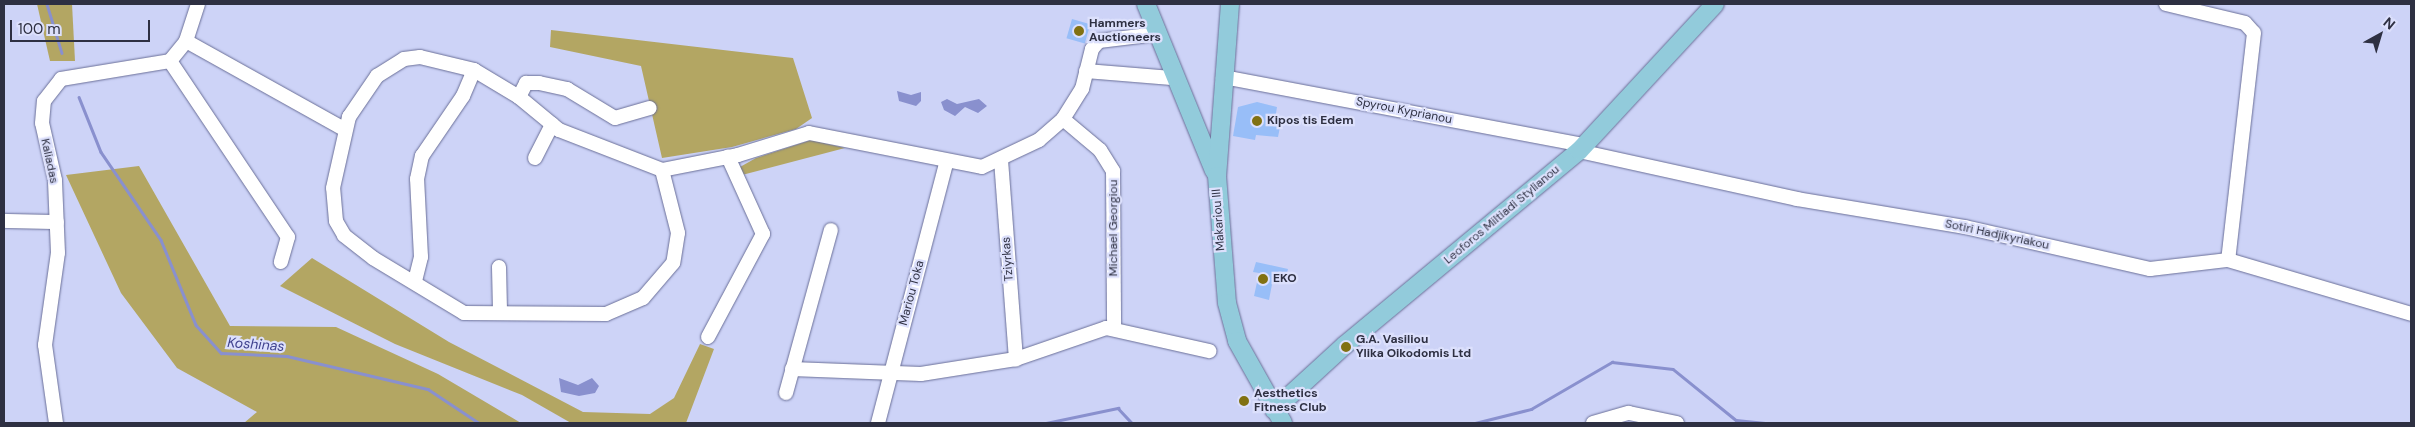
<!DOCTYPE html>
<html>
<head>
<meta charset="utf-8">
<style>
	body { margin:0 }
	#map { position:relative; width:2415px; height:427px; overflow:hidden; background:#cdd3f7; font-family:"DM Sans",sans-serif }
	div>[style] { position:absolute }
	[style*='--x'] { left:calc(var(--x)*1px); top:calc(var(--y)*1px); width:calc(var(--w)*1px); rotate:calc(var(--a)*1deg) }
	.green>* { inset:0; background:#b3a663 }
	.water>* { inset:0; background:#8990ce }
	.stream>* { height:2.5px; margin:-1.25px; padding:0 1.25px; transform-origin:1.25px; border-radius:1.25px; background:#8990ce }
	.building>* { inset:0; background:#98bef8; transform-origin:0 0 }
	.roads { filter:drop-shadow(0 0 1px #6a6f98) drop-shadow(0 0 1px #6a6f98) }
	.minor>* { height:14px; margin:-7px; padding:0 7px; transform-origin:7px; border-radius:7px; background:#fff }
	.major>* { height:18px; margin:-9px; padding:0 9px; transform-origin:9px; border-radius:9px; background:#92cbdb }
	.dots>* { width:14px; height:14px; translate:-50% -50%; box-sizing:border-box; border:2px solid #dce0fc; border-radius:50% }
	span { translate:-50% -50%; white-space:nowrap; text-align:center; line-height:1.15; -webkit-text-stroke:4.5px #dce0fc; paint-order:stroke }
	.poi-label { font-size:12px; color:#2e3042; font-weight:700 }
	.left { translate:0 -50%; text-align:left }
	.street-label { font-size:12px; color:#2e3042 }
	.water-label { font-size:14px; color:#41438f; font-style:italic }
	.frame { position:absolute; inset:0; border:5px solid #2e3042; pointer-events:none }
	.north { position:absolute; left:2355px; top:10px; width:50px; height:50px; -webkit-text-stroke:4px #dce0fc; paint-order:stroke; rotate:39deg; font-size:14px; font-weight:700; line-height:20px; text-align:center; color:#2e3042 }
	.north::after { content:''; display:block; margin:auto; width:18px; height:22px; background:#2e3042; clip-path:polygon(50% 0,100% 100%,50% 72%,0 100%) }
	.scale { position:absolute; left:10px; top:20px; width:140px; height:22px; box-sizing:border-box; border:2px solid #2e3042; border-top:0; padding-left:6px; font-size:15px; line-height:18px; white-space:nowrap; color:#2e3042; -webkit-text-stroke:4px #dce0fc; paint-order:stroke }
</style>
</head>
<body>
<div id="map">
	<div class="green">
		<div style="clip-path:polygon(37px 4px,72px 4px,75px 61px,50px 61px)"></div>
		<div style="clip-path:polygon(551px 30px,793px 58px,812px 118px,796px 129px,732px 147px,662px 158px,641px 66px,550px 47px)"></div>
		<div style="clip-path:polygon(811px 140px,845px 148px,742px 175px,740px 167px,756px 158px)"></div>
		<div style="clip-path:polygon(139px 166px,230px 326px,336px 327px,438px 374px,521px 423px,244px 423px,257px 412px,177px 368px,121px 293px,66px 175px)"></div>
		<div style="clip-path:polygon(312px 258px,449px 342px,583px 412px,650px 414px,674px 398px,700px 344px,714px 349px,686px 423px,571px 423px,522px 395px,395px 344px,280px 286px)"></div>
	</div>
	<div class="water">
		<div style="clip-path:polygon(897px 91px,911px 95px,921px 92px,921px 101px,916px 106px,899px 101px)"></div>
		<div style="clip-path:polygon(947px 99px,957px 104px,979px 99px,987px 106px,978px 113px,965px 107px,955px 116px,944px 110px,941px 102px)"></div>
		<div style="clip-path:polygon(559px 378px,578px 385px,592px 378px,599px 386px,595px 393px,579px 396px,561px 392px)"></div>
	</div>
	<div class="stream">
		<div style="--x:47;--y:4;--w:51;--a:73"></div>
		<div style="--x:79;--y:97;--w:59;--a:68.2"></div>
		<div style="--x:101;--y:152;--w:107;--a:55.7"></div>
		<div style="--x:161;--y:240;--w:92;--a:67.6"></div>
		<div style="--x:196;--y:325;--w:38;--a:48"></div>
		<div style="--x:221;--y:353;--w:66;--a:2.6"></div>
		<div style="--x:287;--y:356;--w:145;--a:13.2"></div>
		<div style="--x:428;--y:389;--w:61;--a:33.7"></div>
		<div style="--x:1046;--y:423;--w:74;--a:-11.8"></div>
		<div style="--x:1118;--y:408;--w:21;--a:47"></div>
		<div style="--x:1475;--y:423;--w:58;--a:-14"></div>
		<div style="--x:1531;--y:409;--w:94;--a:-30.1"></div>
		<div style="--x:1612;--y:362;--w:61;--a:6.5"></div>
		<div style="--x:1673;--y:369;--w:81;--a:39"></div>
		<div style="--x:1736;--y:420;--w:29;--a:6"></div>
	</div>
	<div class="building">
		<div style="left:1072px;top:19px;width:19px;height:20px;rotate:16deg"></div>
		<div style="clip-path:polygon(1257px 102px,1277px 107px,1275px 120px,1281px 122px,1278px 137px,1256px 135px,1255px 140px,1233px 136px,1238px 107px)"></div>
		<div style="clip-path:polygon(1256px 262px,1288px 269px,1285px 281px,1273px 279px,1269px 300px,1254px 296px,1259px 273px,1253px 272px)"></div>
	</div>
	<div class="roads">
		<div class="minor">
			<div style="--x:2166;--y:4;--w:81;--a:13.5"></div>
			<div style="--x:2245;--y:23;--w:13;--a:48"></div>
			<div style="--x:2254;--y:33;--w:228;--a:96.5"></div>
			<div style="--x:186;--y:41;--w:181;--a:29.1"></div>
			<div style="--x:420;--y:57;--w:56;--a:13.5"></div>
			<div style="--x:474;--y:70;--w:52;--a:31"></div>
			<div style="--x:519;--y:97;--w:52;--a:39.5"></div>
			<div style="--x:559;--y:130;--w:110;--a:21.2"></div>
			<div style="--x:662;--y:170;--w:65;--a:75.7"></div>
			<div style="--x:678;--y:233;--w:30;--a:99"></div>
			<div style="--x:673;--y:263;--w:46;--a:130.6"></div>
			<div style="--x:643;--y:298;--w:40;--a:156.6"></div>
			<div style="--x:606;--y:314;--w:142;--a:-179.6"></div>
			<div style="--x:464;--y:313;--w:106;--a:-148.9"></div>
			<div style="--x:373;--y:258;--w:37;--a:-142"></div>
			<div style="--x:344;--y:235;--w:16;--a:-120"></div>
			<div style="--x:336;--y:221;--w:33;--a:-95"></div>
			<div style="--x:333;--y:188;--w:73;--a:-77.3"></div>
			<div style="--x:349;--y:117;--w:50;--a:-55.7"></div>
			<div style="--x:377;--y:76;--w:32;--a:-32"></div>
			<div style="--x:404;--y:59;--w:16;--a:-7"></div>
			<div style="--x:170;--y:61;--w:212;--a:56.2"></div>
			<div style="--x:288;--y:237;--w:26;--a:106"></div>
			<div style="--x:1086;--y:71;--w:86;--a:4.7"></div>
			<div style="--x:1223;--y:77;--w:367;--a:10.7"></div>
			<div style="--x:519;--y:97;--w:16;--a:-63"></div>
			<div style="--x:526;--y:83;--w:13;--a:0"></div>
			<div style="--x:539;--y:83;--w:29;--a:12"></div>
			<div style="--x:567;--y:89;--w:56;--a:31.1"></div>
			<div style="--x:615;--y:118;--w:36;--a:-16"></div>
			<div style="--x:1063;--y:119;--w:48;--a:40"></div>
			<div style="--x:1100;--y:150;--w:25;--a:58"></div>
			<div style="--x:1113;--y:171;--w:157;--a:89.6"></div>
			<div style="--x:1579;--y:151;--w:223;--a:12.4"></div>
			<div style="--x:1797;--y:199;--w:170;--a:9.5"></div>
			<div style="--x:1965;--y:227;--w:190;--a:12.8"></div>
			<div style="--x:2150;--y:269;--w:79;--a:-6.6"></div>
			<div style="--x:2228;--y:260;--w:191;--a:16.4"></div>
			<div style="--x:535;--y:158;--w:38;--a:-63"></div>
			<div style="--x:1001;--y:160;--w:200;--a:85.7"></div>
			<div style="--x:662;--y:170;--w:77;--a:-11.2"></div>
			<div style="--x:738;--y:155;--w:74;--a:-17.2"></div>
			<div style="--x:809;--y:133;--w:176;--a:11.1"></div>
			<div style="--x:982;--y:167;--w:63;--a:-25.3"></div>
			<div style="--x:1039;--y:140;--w:32;--a:-41"></div>
			<div style="--x:1063;--y:119;--w:36;--a:-58"></div>
			<div style="--x:1082;--y:89;--w:41;--a:-76"></div>
			<div style="--x:1092;--y:49;--w:11;--a:-49"></div>
			<div style="--x:1099;--y:41;--w:58;--a:-6.9"></div>
			<div style="--x:4;--y:221;--w:53;--a:1.1"></div>
			<div style="--x:499;--y:267;--w:44;--a:88.7"></div>
			<div style="--x:415;--y:281;--w:25;--a:-76"></div>
			<div style="--x:421;--y:257;--w:78;--a:-92.9"></div>
			<div style="--x:417;--y:179;--w:24;--a:-78"></div>
			<div style="--x:422;--y:156;--w:73;--a:-55.7"></div>
			<div style="--x:463;--y:96;--w:28;--a:-67"></div>
			<div style="--x:708;--y:337;--w:117;--a:-61.9"></div>
			<div style="--x:763;--y:234;--w:85;--a:-114.4"></div>
			<div style="--x:792;--y:369;--w:129;--a:2.2"></div>
			<div style="--x:921;--y:374;--w:96;--a:-9"></div>
			<div style="--x:1016;--y:359;--w:95;--a:-19"></div>
			<div style="--x:1106;--y:328;--w:106;--a:12.6"></div>
			<div style="--x:786;--y:393;--w:169;--a:-74.6"></div>
			<div style="--x:56;--y:423;--w:79;--a:-98"></div>
			<div style="--x:45;--y:345;--w:93;--a:-82"></div>
			<div style="--x:58;--y:253;--w:73;--a:-92.4"></div>
			<div style="--x:55;--y:180;--w:58;--a:-102.8"></div>
			<div style="--x:42;--y:123;--w:22;--a:-85"></div>
			<div style="--x:44;--y:101;--w:28;--a:-52"></div>
			<div style="--x:61;--y:79;--w:110;--a:-9.4"></div>
			<div style="--x:170;--y:61;--w:26;--a:-51"></div>
			<div style="--x:186;--y:41;--w:39;--a:-72"></div>
			<div style="--x:878;--y:423;--w:269;--a:-75.3"></div>
			<div style="--x:1593;--y:423;--w:37;--a:-16"></div>
			<div style="--x:1629;--y:413;--w:49;--a:11.8"></div>
		</div>
		<div class="major">
			<div style="--x:1146;--y:4;--w:180;--a:67.8"></div>
			<div style="--x:1230;--y:4;--w:172;--a:94.3"></div>
			<div style="--x:1217;--y:176;--w:127;--a:85.5"></div>
			<div style="--x:1227;--y:303;--w:39;--a:75"></div>
			<div style="--x:1237;--y:341;--w:94;--a:60.7"></div>
			<div style="--x:1274;--y:410;--w:96;--a:-42.5"></div>
			<div style="--x:1345;--y:345;--w:304;--a:-39.7"></div>
			<div style="--x:1579;--y:151;--w:200;--a:-47.2"></div>
		</div>
	</div>
	<div class="dots">
		<div style="left:1079px;top:31px;background:#817112"></div>
		<div style="left:1257px;top:121px;background:#817112"></div>
		<div style="left:1263px;top:279px;background:#817112"></div>
		<div style="left:1346px;top:347px;background:#817112"></div>
		<div style="left:1244px;top:401px;background:#817112"></div>
	</div>
	<div class="poi-label">
		<span class="left" style="left:1089px;top:31px">Hammers<br>Auctioneers</span>
		<span class="left" style="left:1267px;top:121px">Kipos tis Edem</span>
		<span class="left" style="left:1273px;top:279px">EKO</span>
		<span class="left" style="left:1356px;top:347px">G.A. Vasiliou<br>Ylika Oikodomis Ltd</span>
		<span class="left" style="left:1254px;top:401px">Aesthetics<br>Fitness Club</span>
	</div>
	<div class="street-label">
		<span style="left:1404px;top:111px;rotate:11deg">Spyrou Kyprianou</span>
		<span style="left:49px;top:161px;rotate:78deg">Kaliadas</span>
		<span style="left:1502px;top:215px;rotate:-40deg">Leoforos Miltiadi Stylianou</span>
		<span style="left:1219px;top:220px;rotate:-94deg">Makariou III</span>
		<span style="left:1114px;top:228px;rotate:-90deg">Michael Georgiou</span>
		<span style="left:1997px;top:235px;rotate:12deg">Sotiri Hadjikyriakou</span>
		<span style="left:1008px;top:259px;rotate:-94deg">Tziyrkas</span>
		<span style="left:912px;top:293px;rotate:-75deg">Mariou Toka</span>
	</div>
	<div class="water-label">
		<span style="left:256px;top:344px;rotate:4deg">Koshinas</span>
	</div>
	<div class="frame"></div>
	<div class="north">N</div>
	<div class="scale">100 m</div>
</div>
</body>
</html>
